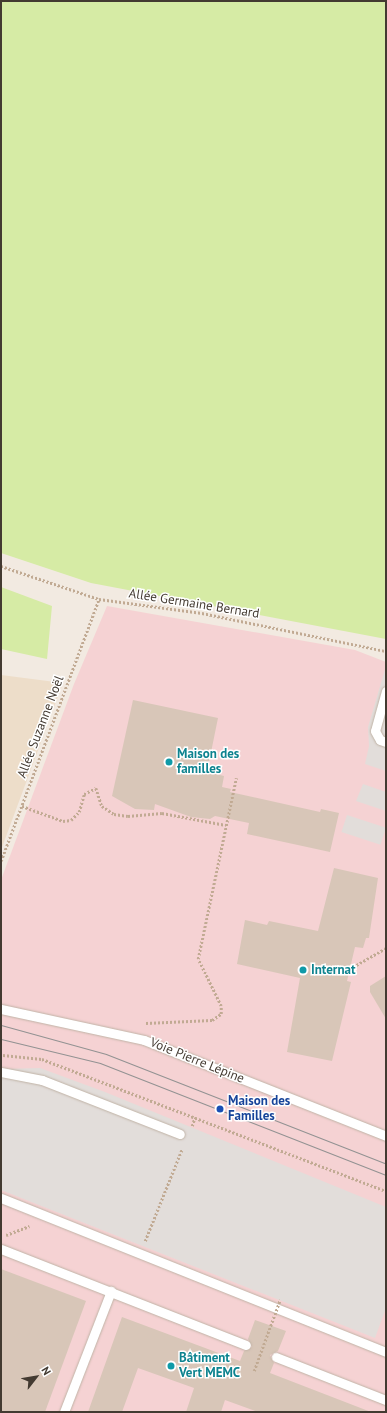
<!DOCTYPE html>
<html>
<head>
<meta charset="utf-8">
<style>
	body { margin:0 }
	#map { position:relative; width:387px; height:1413px; overflow:hidden; background:#f2eae1; font-family:"PT Sans",sans-serif }
	div>[style] { position:absolute }
	[style*='--x'] { left:calc(var(--x)*1px); top:calc(var(--y)*1px); width:calc(var(--w)*1px); rotate:calc(var(--a)*1deg) }
	.education>* { inset:0; background:#edddc9 }
	.medical>* { inset:0; background:#f5d2d3 }
	.green>* { inset:0; background:#d6eba5 }
	.parking>* { inset:0; background:#e2ddda; transform-origin:0 0 }
	.building>* { inset:0; background:#d8c6b8 }
	.path>* { height:2.5px; margin-top:-1.25px; transform-origin:0; background:repeating-linear-gradient(90deg,#c1aa93 0 2px,transparent 0 4px) }
	.roads { filter:drop-shadow(0 0 1px #c0b3a6) drop-shadow(0 0 1px #c0b3a6) }
	.service>* { height:9px; margin:-4.5px; padding:0 4.5px; transform-origin:4.5px; border-radius:4.5px; background:#fff }
	.tram>* { height:1px; margin:-0.5px; padding:0 0.5px; transform-origin:0.5px; border-radius:0.5px; background:#929292 }
	.path-bridge>* { height:2.5px; margin-top:-1.25px; transform-origin:0; background:repeating-linear-gradient(90deg,#c1aa93 0 2px,transparent 0 4px) }
	.dots>* { width:11px; height:11px; translate:-50% -50%; box-sizing:border-box; border:2px solid #fff; border-radius:50% }
	span { translate:-50% -50%; white-space:nowrap; text-align:center; line-height:1.15; -webkit-text-stroke:3px #fff; paint-order:stroke }
	.street-label { font-size:13px; color:#433a31 }
	.culture-label { font-size:13px; color:#0d838f; font-weight:700 }
	.left { translate:0 -50%; text-align:left }
	.transit-label { font-size:13px; color:#164399; font-weight:700 }
	.frame { position:absolute; inset:0; border:2px solid #433a31; pointer-events:none }
	.north { position:absolute; left:16px; top:1357px; width:40px; height:40px; -webkit-text-stroke:3px #fff; paint-order:stroke; rotate:59deg; font-size:11px; font-weight:700; line-height:16px; text-align:center; color:#433a31 }
	.north::after { content:''; display:block; margin:auto; width:14px; height:18px; background:#433a31; clip-path:polygon(50% 0,100% 100%,50% 72%,0 100%) }
</style>
</head>
<body>
<div id="map">
	<div class="education">
		<div style="clip-path:polygon(1px 675px,63px 683px,1px 850px)"></div>
	</div>
	<div class="medical">
		<div style="clip-path:polygon(107px 606px,355px 650px,386px 662px,386px 1412px,1px 1412px,1px 880px,74px 684px)"></div>
	</div>
	<div class="green">
		<div style="clip-path:polygon(1px 1px,386px 1px,386px 639px,91px 583px,1px 553px)"></div>
		<div style="clip-path:polygon(1px 587px,52px 606px,47px 659px,1px 649px)"></div>
	</div>
	<div class="parking">
		<div style="clip-path:polygon(386px 666px,386px 771px,365px 764px,369px 746px,368px 727px)"></div>
		<div style="clip-path:polygon(363px 784px,386px 792px,386px 811px,356px 801px)"></div>
		<div style="left:347px;top:815px;width:41px;height:18px;rotate:18deg"></div>
		<div style="clip-path:polygon(40px 1068px,105px 1092px,386px 1207px,386px 1308px,375px 1338px,1px 1190px,1px 1069px)"></div>
	</div>
	<div class="building">
		<div style="clip-path:polygon(133px 700px,218px 718px,207px 772px,224px 776px,222px 787px,231px 789px,230px 792px,320px 812px,321px 809px,339px 813px,330px 852px,247px 834px,249px 823px,215px 816px,210px 819px,191px 817px,155px 804px,154px 810px,135px 809px,112px 796px)"></div>
		<div style="clip-path:polygon(334px 868px,378px 878px,369px 938px,366px 938px,363px 948px,355px 947px,347px 981px,351px 982px,332px 1061px,287px 1052px,300px 978px,237px 964px,245px 920px,267px 925px,269px 921px,318px 931px)"></div>
		<div style="clip-path:polygon(386px 976px,386px 1019px,370px 992px,370px 986px)"></div>
		<div style="clip-path:polygon(1px 1269px,86px 1301px,45px 1412px,1px 1412px)"></div>
		<div style="clip-path:polygon(122px 1317px,240px 1361px,244px 1351px,252px 1347px,248px 1339px,255px 1320px,286px 1331px,278px 1351px,270px 1355px,274px 1363px,270px 1373px,371px 1412px,258px 1412px,225px 1400px,221px 1412px,186px 1412px,194px 1388px,138px 1368px,122px 1412px,88px 1412px)"></div>
	</div>
	<div class="path">
		<div style="--x:1;--y:566;--w:103;--a:18.6"></div>
		<div style="--x:99;--y:599;--w:104;--a:7.7"></div>
		<div style="--x:202;--y:613;--w:188;--a:11.7"></div>
		<div style="--x:22;--y:806;--w:44;--a:20.1"></div>
		<div style="--x:63;--y:821;--w:8;--a:-7"></div>
		<div style="--x:71;--y:820;--w:11;--a:-45"></div>
		<div style="--x:79;--y:812;--w:19;--a:-74"></div>
		<div style="--x:84;--y:794;--w:13;--a:-27"></div>
		<div style="--x:96;--y:788;--w:19;--a:72"></div>
		<div style="--x:102;--y:806;--w:14;--a:34"></div>
		<div style="--x:114;--y:814;--w:14;--a:8"></div>
		<div style="--x:128;--y:816;--w:34;--a:-5"></div>
		<div style="--x:162;--y:813;--w:65;--a:10.6"></div>
		<div style="--x:1;--y:861;--w:280;--a:-69.5"></div>
		<div style="--x:346;--y:971;--w:46;--a:-29.9"></div>
		<div style="--x:146;--y:1023;--w:66;--a:-2.6"></div>
		<div style="--x:212;--y:1020;--w:11;--a:-34"></div>
		<div style="--x:221;--y:1014;--w:8;--a:-90"></div>
		<div style="--x:221;--y:1006;--w:52;--a:-116.1"></div>
		<div style="--x:198;--y:959;--w:185;--a:-78.1"></div>
		<div style="--x:3;--y:1055;--w:39;--a:6"></div>
		<div style="--x:42;--y:1059;--w:368;--a:21"></div>
		<div style="--x:192;--y:1126;--w:9;--a:-72"></div>
		<div style="--x:6;--y:1235;--w:25;--a:-21"></div>
		<div style="--x:145;--y:1241;--w:99;--a:-68.1"></div>
	</div>
	<div class="roads">
		<div class="service">
			<div style="--x:386;--y:691;--w:41;--a:105.4"></div>
			<div style="--x:375;--y:731;--w:10;--a:61"></div>
			<div style="--x:380;--y:740;--w:6;--a:18"></div>
			<div style="--x:1;--y:1009;--w:146;--a:12.2"></div>
			<div style="--x:144;--y:1040;--w:260;--a:21.6"></div>
			<div style="--x:1;--y:1072;--w:42;--a:11"></div>
			<div style="--x:42;--y:1080;--w:148;--a:21.4"></div>
			<div style="--x:1;--y:1198;--w:415;--a:21.8"></div>
			<div style="--x:1;--y:1249;--w:263;--a:21.4"></div>
			<div style="--x:276;--y:1357;--w:118;--a:21.4"></div>
			<div style="--x:64;--y:1412;--w:130;--a:-68.8"></div>
		</div>
	</div>
	<div class="tram">
		<div style="--x:1;--y:1025;--w:109;--a:15.4"></div>
		<div style="--x:106;--y:1054;--w:301;--a:21.4"></div>
		<div style="--x:1;--y:1039;--w:102;--a:13.6"></div>
		<div style="--x:100;--y:1063;--w:307;--a:21.4"></div>
	</div>
	<div class="path-bridge">
		<div style="--x:254;--y:1371;--w:76;--a:-69.9"></div>
	</div>
	<div class="dots">
		<div style="left:169px;top:762px;background:#0f9aa8"></div>
		<div style="left:303px;top:970px;background:#0f9aa8"></div>
		<div style="left:220px;top:1109px;background:#1a4fb4"></div>
		<div style="left:171px;top:1366px;background:#0f9aa8"></div>
	</div>
	<div class="street-label">
		<span style="left:194px;top:604px;rotate:9deg">Allée Germaine Bernard</span>
		<span style="left:41px;top:727px;rotate:-69deg">Allée Suzanne Noël</span>
		<span style="left:197px;top:1061px;rotate:22deg">Voie Pierre Lépine</span>
	</div>
	<div class="culture-label">
		<span class="left" style="left:177px;top:762px">Maison des<br>familles</span>
		<span class="left" style="left:311px;top:970px">Internat</span>
		<span class="left" style="left:179px;top:1366px">Bâtiment<br>Vert MEMC</span>
	</div>
	<div class="transit-label">
		<span class="left" style="left:228px;top:1109px">Maison des<br>Familles</span>
	</div>
	<div class="frame"></div>
	<div class="north">N</div>
</div>
</body>
</html>
